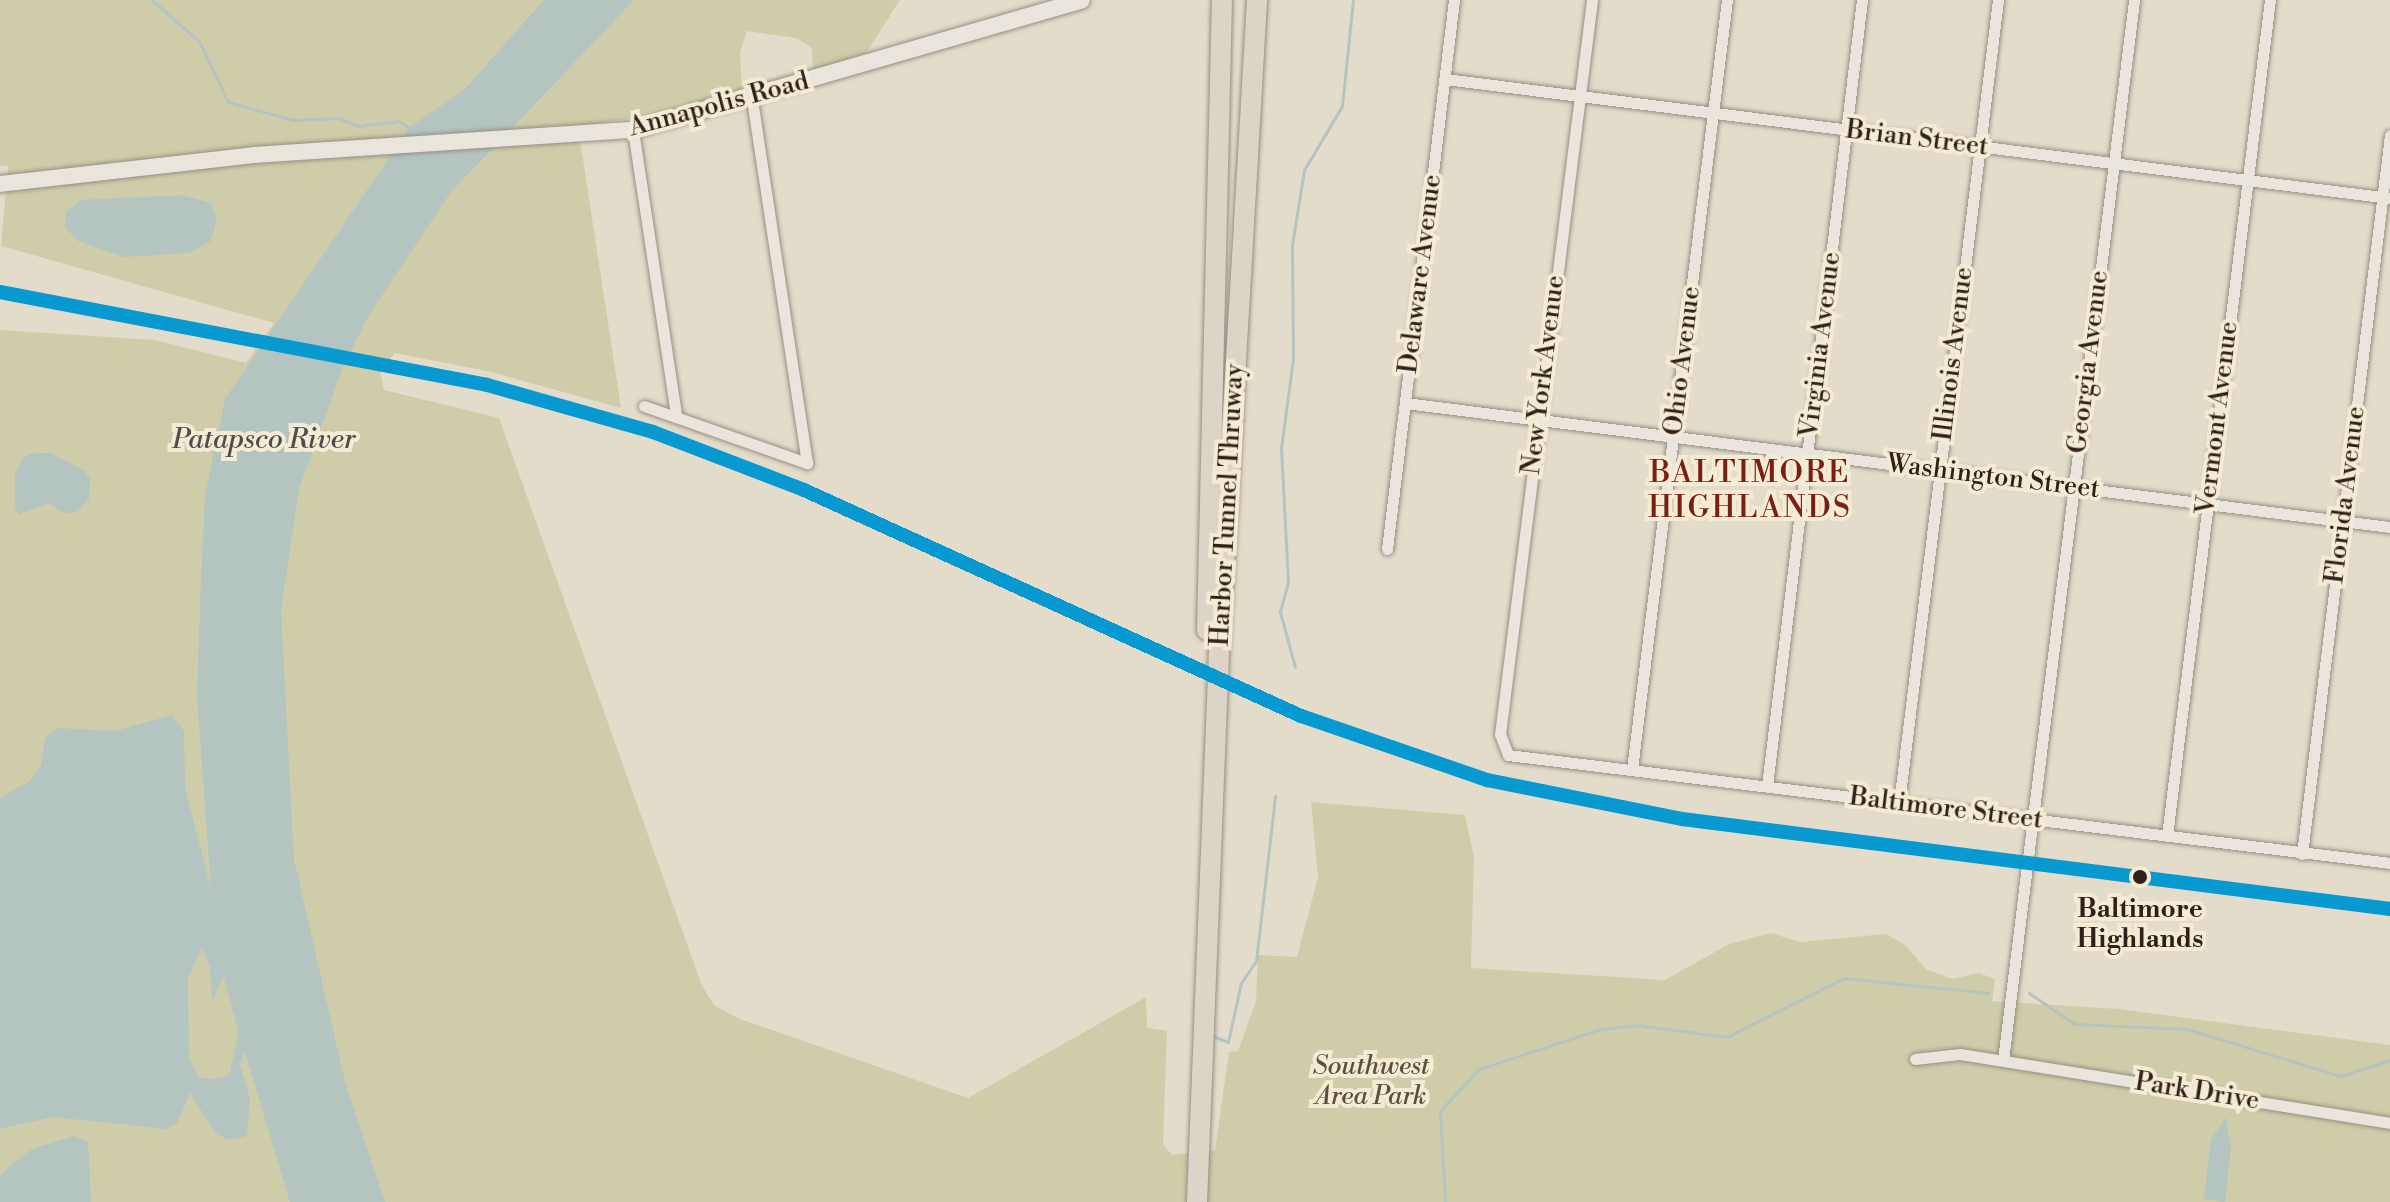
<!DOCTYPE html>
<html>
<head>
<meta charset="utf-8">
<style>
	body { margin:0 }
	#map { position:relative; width:2390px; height:1202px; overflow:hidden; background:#e4dcca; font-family:"Libre Bodoni",serif }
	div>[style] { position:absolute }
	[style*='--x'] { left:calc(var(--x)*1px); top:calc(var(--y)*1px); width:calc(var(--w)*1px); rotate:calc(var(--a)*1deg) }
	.green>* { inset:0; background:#cfcda9 }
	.water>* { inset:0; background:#b3c4c1 }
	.stream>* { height:3px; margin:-1.5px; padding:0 1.5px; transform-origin:1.5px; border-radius:1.5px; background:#b3c4c1 }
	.roads { filter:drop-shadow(0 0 2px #968f84) drop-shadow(0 0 2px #968f84) }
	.minor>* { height:11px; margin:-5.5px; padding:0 5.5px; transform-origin:5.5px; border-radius:5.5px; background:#e9e5dc }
	.secondary>* { height:16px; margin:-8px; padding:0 8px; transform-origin:8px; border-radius:8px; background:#e9e5dc }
	.motorway>* { height:20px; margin:-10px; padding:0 10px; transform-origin:10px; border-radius:10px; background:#dcd5c7 }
	.rail-1>* { height:14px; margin:-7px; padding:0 7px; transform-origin:7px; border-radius:7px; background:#0799cf }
	.dots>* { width:22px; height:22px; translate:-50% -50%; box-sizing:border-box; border:4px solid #f4ebd5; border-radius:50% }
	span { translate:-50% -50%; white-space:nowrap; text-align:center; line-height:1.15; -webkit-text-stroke:8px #f4ebd5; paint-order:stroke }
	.street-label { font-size:26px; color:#2f2019 }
	.stop-label { font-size:26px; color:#2f2019; font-weight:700 }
	.park-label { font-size:26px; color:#5a503c; font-style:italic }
	.water-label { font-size:28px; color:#504e4a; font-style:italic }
	.quarter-label { font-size:30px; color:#7a1f14; letter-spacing:2px }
</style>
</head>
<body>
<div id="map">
	<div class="green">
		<div style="clip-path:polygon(0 0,900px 0,866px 53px,813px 70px,812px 48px,796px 38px,747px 31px,740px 52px,742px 91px,662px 114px,578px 126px,621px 408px,491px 372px,395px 353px,380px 371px,384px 390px,499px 418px,702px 986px,715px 1006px,740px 1019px,968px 1098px,1146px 997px,1147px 1028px,1167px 1031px,1163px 1144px,1172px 1155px,1215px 1150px,1229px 1052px,1238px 1051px,1256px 1001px,1258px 955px,1297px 957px,1318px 877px,1311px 802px,1465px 815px,1474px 858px,1471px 968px,1665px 980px,1729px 944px,1771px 933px,1800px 942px,1886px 934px,1905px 945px,1926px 969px,1952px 979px,1979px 973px,1995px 979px,1992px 1001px,2119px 1009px,2390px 1045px,2390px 1202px,0 1202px,0 330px,155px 340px,246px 363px,274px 323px,1px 246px,8px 166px,0 166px)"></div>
	</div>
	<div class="water">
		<div style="clip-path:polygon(evenodd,544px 0,634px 0,451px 192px,369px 315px,343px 367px,299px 489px,281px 610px,294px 859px,345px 1082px,385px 1202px,290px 1202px,245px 1052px,240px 1064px,250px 1099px,247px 1136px,229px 1140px,216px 1134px,190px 1093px,178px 1122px,166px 1129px,53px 1117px,0 1129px,0 798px,30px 781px,41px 766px,45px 738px,58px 728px,115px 731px,172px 715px,184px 731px,185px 787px,211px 889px,197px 696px,201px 579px,205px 495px,225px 399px,410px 127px,464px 90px,544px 0,202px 948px,210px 967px,212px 1003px,223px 975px,239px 1033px,229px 1075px,214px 1079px,198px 1078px,189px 1058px,188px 978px,202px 948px)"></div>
		<div style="clip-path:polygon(182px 195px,211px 203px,217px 219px,211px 241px,189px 253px,124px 257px,78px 241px,65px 227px,66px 212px,80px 200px)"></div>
		<div style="clip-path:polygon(34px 453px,51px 453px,85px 471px,90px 479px,89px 499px,77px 512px,63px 513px,49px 503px,19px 514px,15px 509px,15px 474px,22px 458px)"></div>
		<div style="clip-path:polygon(2226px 1117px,2231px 1149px,2225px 1202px,2204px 1199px,2211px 1139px)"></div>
		<div style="clip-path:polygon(73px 1136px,88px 1141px,91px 1202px,0 1202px,0 1176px,9px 1167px,32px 1149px)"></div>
	</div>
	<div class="stream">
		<div style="--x:152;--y:0;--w:62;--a:41.1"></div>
		<div style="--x:199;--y:41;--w:68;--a:64.6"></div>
		<div style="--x:228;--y:102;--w:68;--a:15.3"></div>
		<div style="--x:294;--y:120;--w:45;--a:-2.5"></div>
		<div style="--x:339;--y:118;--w:21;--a:23"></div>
		<div style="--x:358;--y:126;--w:41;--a:-7"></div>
		<div style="--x:399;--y:121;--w:16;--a:35"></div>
		<div style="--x:1295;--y:667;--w:57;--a:-105.3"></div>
		<div style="--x:1280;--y:612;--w:31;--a:-75"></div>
		<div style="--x:1288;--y:582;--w:134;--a:-93"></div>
		<div style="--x:1281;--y:448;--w:90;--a:-82.3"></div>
		<div style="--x:1293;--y:359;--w:114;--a:-90.5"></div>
		<div style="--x:1292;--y:245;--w:76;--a:-80.9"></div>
		<div style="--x:1304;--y:170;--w:74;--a:-59.3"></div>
		<div style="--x:1342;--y:106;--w:107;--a:-84.1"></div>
		<div style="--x:2029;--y:993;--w:55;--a:34"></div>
		<div style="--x:2075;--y:1024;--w:112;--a:2.6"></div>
		<div style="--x:2187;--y:1029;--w:161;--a:17"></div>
		<div style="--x:2341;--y:1076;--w:52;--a:-18.1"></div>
		<div style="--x:1213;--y:1036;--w:16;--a:22"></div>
		<div style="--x:1228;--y:1042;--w:60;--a:-77.6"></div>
		<div style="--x:1241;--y:983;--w:27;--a:-56"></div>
		<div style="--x:1256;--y:961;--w:166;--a:-83.4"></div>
		<div style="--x:1445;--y:1202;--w:91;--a:-93.1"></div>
		<div style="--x:1440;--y:1111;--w:57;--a:-47.1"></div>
		<div style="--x:1479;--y:1069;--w:128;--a:-18.2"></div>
		<div style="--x:1601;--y:1029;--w:36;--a:-6"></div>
		<div style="--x:1637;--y:1025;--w:91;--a:7.6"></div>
		<div style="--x:1727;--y:1037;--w:131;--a:-26.8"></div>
		<div style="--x:1844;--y:978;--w:145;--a:5.9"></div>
	</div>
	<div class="roads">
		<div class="minor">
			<div style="--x:1592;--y:0;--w:740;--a:97.14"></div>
			<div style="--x:1500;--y:734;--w:22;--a:69"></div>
			<div style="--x:1508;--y:755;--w:889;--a:6.98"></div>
			<div style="--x:1445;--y:79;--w:952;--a:7.18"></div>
			<div style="--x:633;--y:130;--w:289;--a:81.4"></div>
			<div style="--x:1405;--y:403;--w:993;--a:7.18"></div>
			<div style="--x:644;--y:406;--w:173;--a:19.3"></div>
			<div style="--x:807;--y:463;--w:369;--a:-98.6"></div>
			<div style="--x:1387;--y:549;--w:553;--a:-83.04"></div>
			<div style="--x:1632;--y:769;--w:775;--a:-82.96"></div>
			<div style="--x:1767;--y:786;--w:792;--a:-83.11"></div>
			<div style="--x:1899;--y:803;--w:809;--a:-82.97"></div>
			<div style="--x:2167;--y:836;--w:842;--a:-82.98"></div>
			<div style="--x:2302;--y:854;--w:724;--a:-83.02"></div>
			<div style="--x:1915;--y:1059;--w:45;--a:-6.3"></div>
			<div style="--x:1960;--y:1054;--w:436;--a:9.1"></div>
			<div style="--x:2003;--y:1060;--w:1068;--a:-82.95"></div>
		</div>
		<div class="secondary">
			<div style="--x:0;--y:184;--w:256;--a:-6.5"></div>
			<div style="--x:254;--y:155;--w:380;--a:-3.8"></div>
			<div style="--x:633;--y:130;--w:467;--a:-16.1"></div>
		</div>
		<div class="motorway">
			<div style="--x:1207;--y:630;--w:630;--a:-88.64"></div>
			<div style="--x:1197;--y:1202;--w:550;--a:-87.71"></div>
			<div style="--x:1219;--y:652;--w:653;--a:-86.66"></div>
		</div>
	</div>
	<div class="rail-1">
		<div style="--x:0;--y:292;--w:496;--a:10.8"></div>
		<div style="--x:487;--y:385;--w:173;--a:15.8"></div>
		<div style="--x:653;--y:432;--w:162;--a:21"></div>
		<div style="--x:804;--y:490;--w:546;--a:24.45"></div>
		<div style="--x:1301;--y:716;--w:197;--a:19"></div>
		<div style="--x:1487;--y:780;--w:199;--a:11.3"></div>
		<div style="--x:1682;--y:819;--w:714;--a:7.24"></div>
	</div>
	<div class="dots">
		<div style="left:2140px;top:877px;background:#2f2019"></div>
	</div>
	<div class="street-label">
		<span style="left:719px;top:105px;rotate:-15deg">Annapolis Road</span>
		<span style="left:1917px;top:139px;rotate:7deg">Brian Street</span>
		<span style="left:1421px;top:274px;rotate:-83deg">Delaware Avenue</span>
		<span style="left:1821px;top:345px;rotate:-83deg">Virginia Avenue</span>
		<span style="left:1954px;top:354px;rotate:-83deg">Illinois Avenue</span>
		<span style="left:1683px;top:361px;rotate:-83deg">Ohio Avenue</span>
		<span style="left:2089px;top:362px;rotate:-83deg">Georgia Avenue</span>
		<span style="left:1544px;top:375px;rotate:-83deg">New York Avenue</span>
		<span style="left:2218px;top:418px;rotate:-83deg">Vermont Avenue</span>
		<span style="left:1993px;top:477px;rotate:7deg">Washington Street</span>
		<span style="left:2346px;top:495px;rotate:-83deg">Florida Avenue</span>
		<span style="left:1228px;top:505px;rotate:-87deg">Harbor Tunnel Thruway</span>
		<span style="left:1946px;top:809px;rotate:7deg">Baltimore Street</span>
		<span style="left:2197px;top:1092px;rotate:9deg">Park Drive</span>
	</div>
	<div class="stop-label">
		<span style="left:2140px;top:925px">Baltimore<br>Highlands</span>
	</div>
	<div class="park-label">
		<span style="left:1371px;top:1082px">Southwest<br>Area Park</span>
	</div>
	<div class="water-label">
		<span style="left:264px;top:440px">Patapsco River</span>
	</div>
	<div class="quarter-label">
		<span style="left:1750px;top:490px">BALTIMORE<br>HIGHLANDS</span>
	</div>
</div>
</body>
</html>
